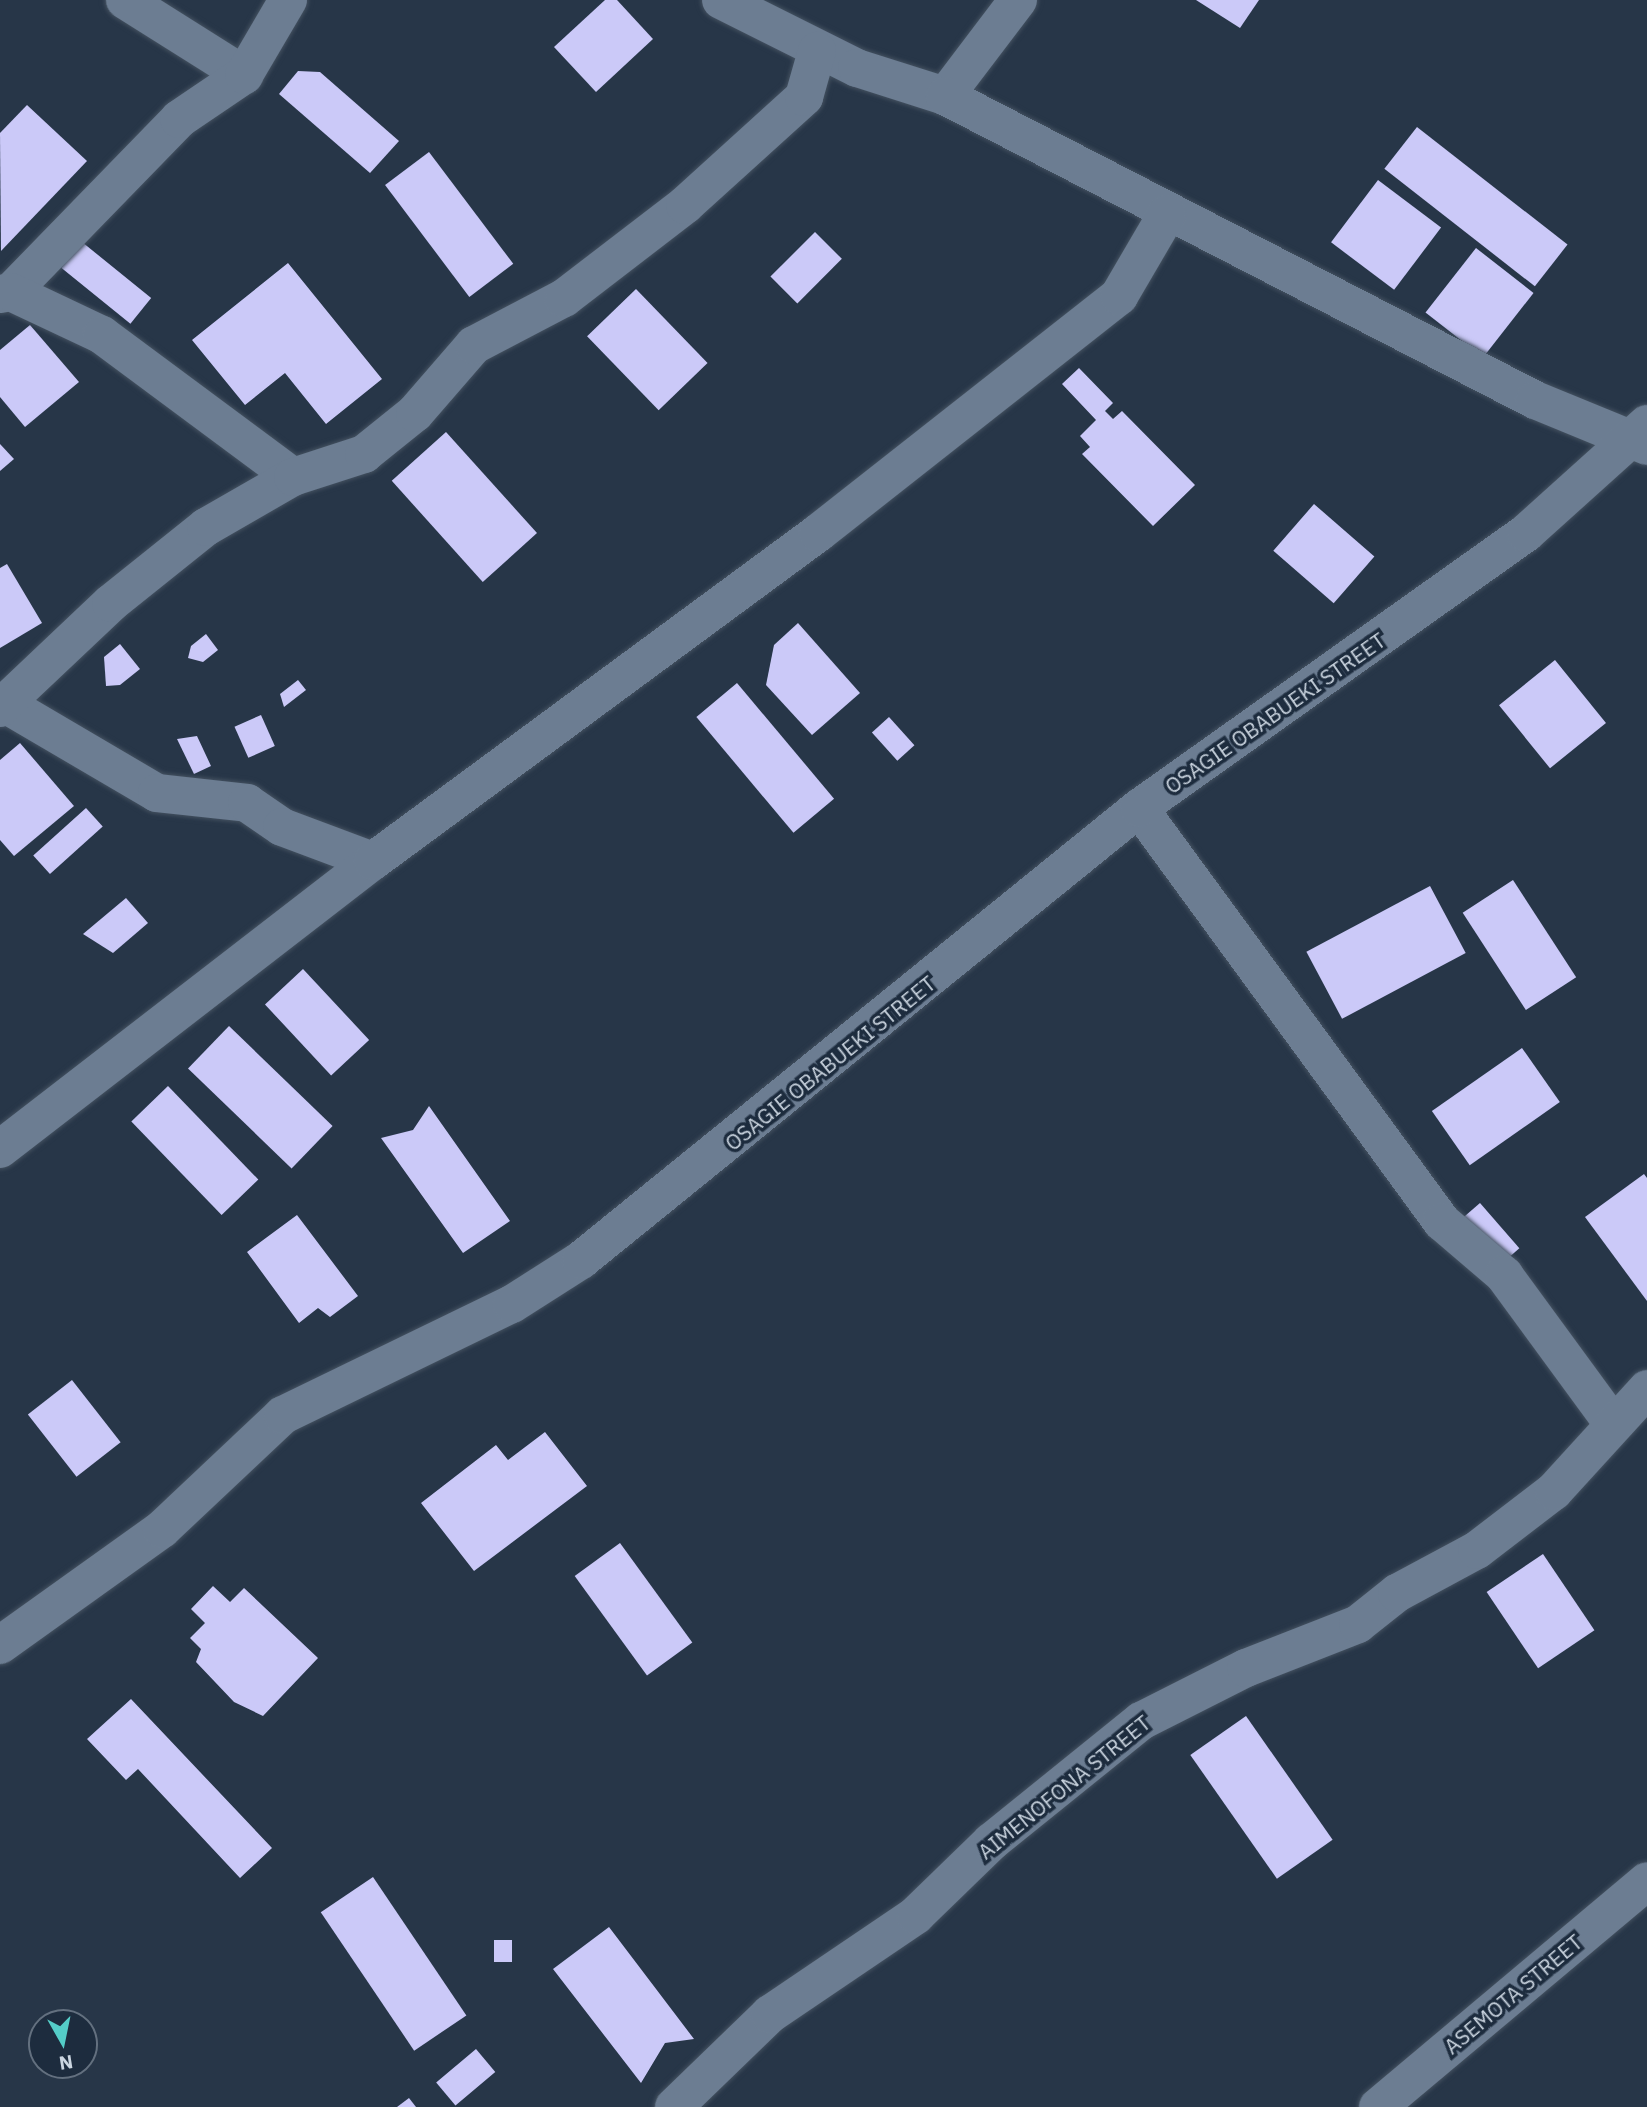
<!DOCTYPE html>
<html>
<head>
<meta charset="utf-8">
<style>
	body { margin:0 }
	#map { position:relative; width:1647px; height:2107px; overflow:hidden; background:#273648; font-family:"IBM Plex Sans",sans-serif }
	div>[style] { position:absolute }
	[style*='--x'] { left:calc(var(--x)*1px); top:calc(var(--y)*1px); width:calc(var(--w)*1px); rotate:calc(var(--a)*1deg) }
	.building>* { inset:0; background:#cbc9f8; transform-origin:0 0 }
	.roads { filter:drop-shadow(0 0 2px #445160) drop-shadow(0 0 2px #445160) }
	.minor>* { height:38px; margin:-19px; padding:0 19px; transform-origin:19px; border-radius:19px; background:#6c7d92 }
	span { translate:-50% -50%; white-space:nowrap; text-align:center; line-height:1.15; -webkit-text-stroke:7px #1d2c3e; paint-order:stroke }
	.street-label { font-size:21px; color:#cbd5e0 }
	.north { position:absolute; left:28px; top:2009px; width:70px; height:70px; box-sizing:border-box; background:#1d2c3e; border:2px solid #63707f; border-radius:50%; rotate:171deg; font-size:19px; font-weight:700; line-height:28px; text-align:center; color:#cbd5e0 }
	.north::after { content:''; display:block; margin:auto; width:24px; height:32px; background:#54cdc8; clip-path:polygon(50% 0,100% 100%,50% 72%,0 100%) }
</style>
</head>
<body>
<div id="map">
	<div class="building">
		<div style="clip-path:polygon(605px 0,617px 0,653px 39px,596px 92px,554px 47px)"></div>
		<div style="clip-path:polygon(1196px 0,1259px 0,1240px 28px)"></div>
		<div style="clip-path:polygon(298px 71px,320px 72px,399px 141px,370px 173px,279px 94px)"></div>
		<div style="clip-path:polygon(27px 105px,87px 161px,1px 251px,0 133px)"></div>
		<div style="left:1417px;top:127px;width:191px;height:53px;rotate:38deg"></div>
		<div style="left:429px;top:152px;width:140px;height:55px;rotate:53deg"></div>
		<div style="left:1378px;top:180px;width:79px;height:78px;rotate:37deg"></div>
		<div style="left:815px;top:232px;width:38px;height:63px;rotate:45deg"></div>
		<div style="left:82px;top:242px;width:89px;height:33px;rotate:39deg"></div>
		<div style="left:1476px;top:248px;width:73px;height:82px;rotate:38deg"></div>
		<div style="clip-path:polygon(288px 263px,382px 379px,326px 424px,285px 373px,245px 405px,192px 340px)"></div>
		<div style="left:636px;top:289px;width:103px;height:68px;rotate:46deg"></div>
		<div style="clip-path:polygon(30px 325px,79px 382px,25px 427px,0 397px,0 350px)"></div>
		<div style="clip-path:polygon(1079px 368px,1113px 403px,1105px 411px,1113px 419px,1122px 411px,1195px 485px,1153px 526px,1082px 454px,1090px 447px,1080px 436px,1096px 420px,1062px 384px)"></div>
		<div style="left:446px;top:432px;width:136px;height:73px;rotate:48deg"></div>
		<div style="clip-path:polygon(0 444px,14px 459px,0 471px)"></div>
		<div style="left:1314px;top:504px;width:80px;height:62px;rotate:41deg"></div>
		<div style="clip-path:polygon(7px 564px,42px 623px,0 648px,0 568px)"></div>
		<div style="clip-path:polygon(798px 623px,860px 693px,812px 735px,766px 685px,774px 645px)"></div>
		<div style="clip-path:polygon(206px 634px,218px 650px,203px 662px,188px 658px,191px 646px)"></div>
		<div style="clip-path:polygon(120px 644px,140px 669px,120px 685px,106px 686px,104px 657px)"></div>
		<div style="left:1555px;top:660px;width:81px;height:72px;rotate:51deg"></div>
		<div style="clip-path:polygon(298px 680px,306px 690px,284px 707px,280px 694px)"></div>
		<div style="left:737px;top:683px;width:151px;height:53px;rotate:50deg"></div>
		<div style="left:261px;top:715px;width:34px;height:29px;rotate:66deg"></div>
		<div style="left:889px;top:717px;width:38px;height:23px;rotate:48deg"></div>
		<div style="clip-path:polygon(197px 736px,211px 766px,194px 774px,177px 739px)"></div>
		<div style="clip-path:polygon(20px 743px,74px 806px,14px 856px,0 840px,0 760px)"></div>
		<div style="left:86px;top:808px;width:25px;height:71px;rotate:48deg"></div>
		<div style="left:1513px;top:880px;width:116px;height:60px;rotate:57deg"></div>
		<div style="left:1430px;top:886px;width:76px;height:140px;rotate:62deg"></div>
		<div style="clip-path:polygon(126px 898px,148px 923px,113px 953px,83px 934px)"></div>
		<div style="left:303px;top:969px;width:97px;height:52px;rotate:47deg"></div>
		<div style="left:229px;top:1026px;width:144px;height:59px;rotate:44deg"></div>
		<div style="left:1522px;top:1048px;width:66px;height:110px;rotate:55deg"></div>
		<div style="left:168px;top:1086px;width:130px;height:51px;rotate:46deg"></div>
		<div style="clip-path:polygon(429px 1106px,510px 1221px,463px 1253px,381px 1138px,413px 1130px)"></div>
		<div style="clip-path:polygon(1644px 1174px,1647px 1178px,1647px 1301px,1585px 1217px)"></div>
		<div style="left:1480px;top:1203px;width:60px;height:28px;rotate:49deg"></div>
		<div style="clip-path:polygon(297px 1215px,358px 1296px,330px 1317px,318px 1308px,299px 1323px,247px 1252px)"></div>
		<div style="left:72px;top:1380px;width:79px;height:56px;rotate:52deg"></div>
		<div style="clip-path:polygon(545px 1432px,587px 1486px,474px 1571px,421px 1503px,496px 1445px,508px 1460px)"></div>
		<div style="left:620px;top:1543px;width:123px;height:56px;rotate:54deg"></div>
		<div style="left:1543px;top:1554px;width:92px;height:68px;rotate:56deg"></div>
		<div style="clip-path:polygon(213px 1586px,230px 1602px,244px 1588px,318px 1658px,263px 1716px,234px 1702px,196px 1662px,201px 1649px,190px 1638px,205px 1623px,191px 1609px)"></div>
		<div style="clip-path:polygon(131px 1699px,272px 1848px,240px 1878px,138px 1769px,126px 1780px,87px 1739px)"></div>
		<div style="left:1246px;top:1716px;width:151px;height:68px;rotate:55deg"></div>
		<div style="left:373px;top:1877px;width:167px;height:63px;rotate:56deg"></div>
		<div style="clip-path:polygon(609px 1927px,694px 2039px,665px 2043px,641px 2083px,553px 1969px)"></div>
		<div style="left:494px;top:1940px;width:18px;height:22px"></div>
		<div style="left:476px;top:2049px;width:30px;height:52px;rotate:50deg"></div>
		<div style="clip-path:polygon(409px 2098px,416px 2107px,397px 2107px)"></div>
	</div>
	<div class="roads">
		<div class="minor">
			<div style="--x:125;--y:0;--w:141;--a:32.2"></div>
			<div style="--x:721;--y:0;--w:152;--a:26.6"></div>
			<div style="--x:857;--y:68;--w:92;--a:17.7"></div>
			<div style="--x:1018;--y:0;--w:121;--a:127.2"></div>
			<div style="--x:945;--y:96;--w:664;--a:27.26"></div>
			<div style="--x:1535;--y:400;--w:121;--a:22.3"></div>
			<div style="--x:11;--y:292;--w:241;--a:-45.8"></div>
			<div style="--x:179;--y:119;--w:78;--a:-34.1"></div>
			<div style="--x:244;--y:75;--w:87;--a:-59.6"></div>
			<div style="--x:0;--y:294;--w:11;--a:-10"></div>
			<div style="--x:11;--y:292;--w:101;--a:25.3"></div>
			<div style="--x:102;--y:335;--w:238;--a:36.6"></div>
			<div style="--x:7;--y:705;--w:174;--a:30.4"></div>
			<div style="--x:157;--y:793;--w:91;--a:6.3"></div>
			<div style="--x:247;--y:803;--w:42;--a:34.4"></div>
			<div style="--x:282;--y:827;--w:97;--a:20.5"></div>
			<div style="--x:0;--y:708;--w:153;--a:-43.4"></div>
			<div style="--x:111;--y:603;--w:122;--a:-38.7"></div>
			<div style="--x:206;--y:527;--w:100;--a:-29.9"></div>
			<div style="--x:293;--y:477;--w:75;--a:-17.9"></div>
			<div style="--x:364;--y:454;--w:65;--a:-38.8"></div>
			<div style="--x:415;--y:413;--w:90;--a:-49.1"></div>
			<div style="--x:474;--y:345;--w:102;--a:-27.6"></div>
			<div style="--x:564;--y:298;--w:153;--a:-37.5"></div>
			<div style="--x:685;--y:205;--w:161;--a:-42.2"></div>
			<div style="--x:804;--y:97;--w:48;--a:-74.2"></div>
			<div style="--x:1139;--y:808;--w:513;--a:53.8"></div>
			<div style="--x:1442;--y:1222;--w:82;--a:40.5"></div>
			<div style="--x:1504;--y:1275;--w:185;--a:53.8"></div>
			<div style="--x:0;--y:1149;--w:471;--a:-37.7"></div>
			<div style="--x:373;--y:861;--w:553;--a:-36.39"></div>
			<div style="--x:818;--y:533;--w:383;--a:-38.2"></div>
			<div style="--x:1119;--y:296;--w:95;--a:-59.7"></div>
			<div style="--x:0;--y:1645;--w:199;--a:-35.6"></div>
			<div style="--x:162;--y:1529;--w:166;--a:-43.3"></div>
			<div style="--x:283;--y:1415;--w:254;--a:-25.9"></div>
			<div style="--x:512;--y:1304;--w:82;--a:-32.5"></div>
			<div style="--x:581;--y:1260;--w:718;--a:-39.01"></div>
			<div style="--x:1139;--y:808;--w:475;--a:-35.4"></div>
			<div style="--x:1526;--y:533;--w:163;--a:-42"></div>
			<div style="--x:674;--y:2107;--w:134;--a:-44.1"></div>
			<div style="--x:770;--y:2014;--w:176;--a:-34.1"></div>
			<div style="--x:916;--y:1915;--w:105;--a:-44.2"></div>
			<div style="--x:991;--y:1842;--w:193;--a:-38.9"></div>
			<div style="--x:1141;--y:1721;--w:118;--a:-26.8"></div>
			<div style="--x:1246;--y:1668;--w:120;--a:-21.4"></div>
			<div style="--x:1358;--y:1624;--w:50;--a:-38.5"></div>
			<div style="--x:1397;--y:1593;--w:91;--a:-28.3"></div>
			<div style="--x:1477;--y:1550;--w:97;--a:-37.5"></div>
			<div style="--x:1554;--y:1491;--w:138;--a:-47.6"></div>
			<div style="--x:1378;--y:2107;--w:351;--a:-40"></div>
		</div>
	</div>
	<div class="street-label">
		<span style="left:1275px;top:713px;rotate:-35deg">OSAGIE OBABUEKI STREET</span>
		<span style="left:830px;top:1063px;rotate:-39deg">OSAGIE OBABUEKI STREET</span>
		<span style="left:1064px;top:1787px;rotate:-39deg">AIMENOFONA STREET</span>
		<span style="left:1513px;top:1994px;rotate:-40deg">ASEMOTA STREET</span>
	</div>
	<div class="north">N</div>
</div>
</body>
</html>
